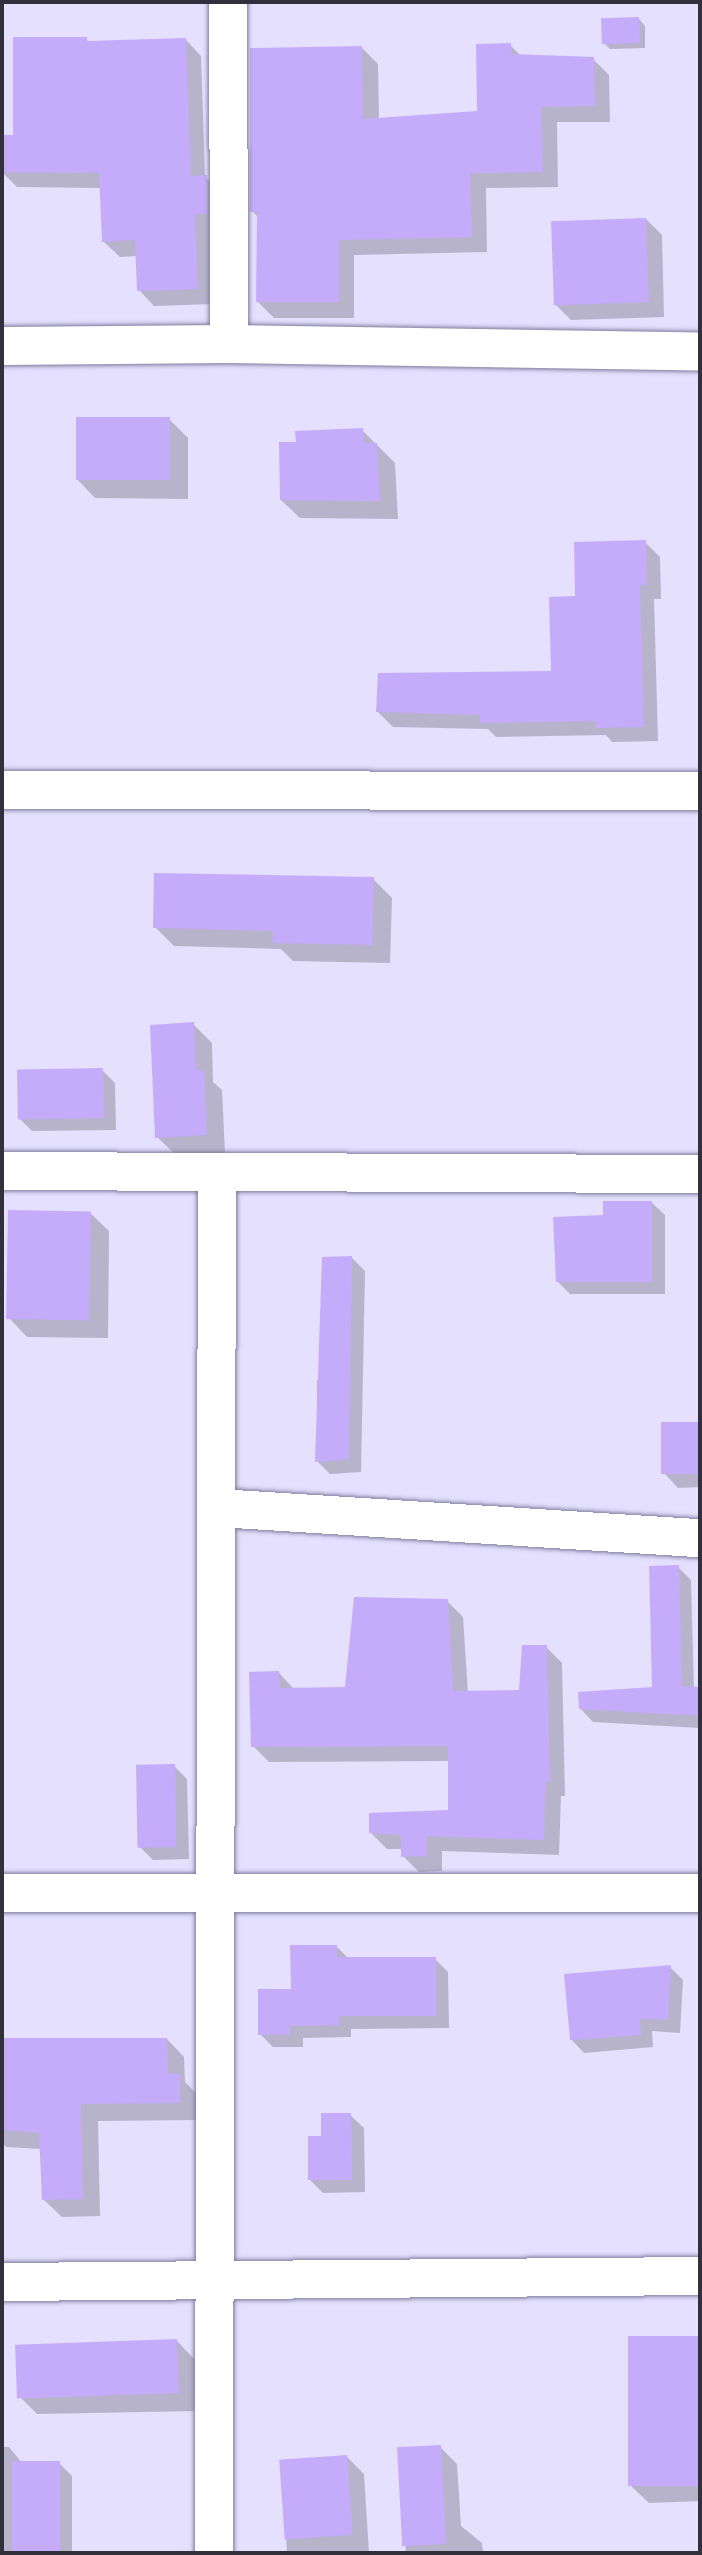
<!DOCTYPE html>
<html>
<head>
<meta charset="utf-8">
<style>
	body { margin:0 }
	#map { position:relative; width:702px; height:2555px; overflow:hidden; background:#e4e0fe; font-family:Cabin,sans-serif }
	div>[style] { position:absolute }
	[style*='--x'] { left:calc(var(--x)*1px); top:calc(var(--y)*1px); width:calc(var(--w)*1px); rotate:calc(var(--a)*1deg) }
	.shadow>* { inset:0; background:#0003 }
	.building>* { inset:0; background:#c4acfb; transform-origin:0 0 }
	.roads { filter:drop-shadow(0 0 2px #807c9c) drop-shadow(0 0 2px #807c9c) }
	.minor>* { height:38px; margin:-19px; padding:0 19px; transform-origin:19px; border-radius:19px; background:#fff }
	span { translate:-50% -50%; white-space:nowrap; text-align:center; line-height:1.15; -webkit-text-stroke:5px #e4e0fe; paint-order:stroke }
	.frame { position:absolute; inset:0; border:4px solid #32303d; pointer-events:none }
</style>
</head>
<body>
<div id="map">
	<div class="shadow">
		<div style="clip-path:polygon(639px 19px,645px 26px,645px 48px,610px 49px,604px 43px)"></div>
		<div style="clip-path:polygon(86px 39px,90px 43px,186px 40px,201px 56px,205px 177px,222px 193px,213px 304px,154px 306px,139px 290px,137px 256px,120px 257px,104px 242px,101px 188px,17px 187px,2px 172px,2px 136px,15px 136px)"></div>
		<div style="clip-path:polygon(510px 45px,521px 56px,593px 59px,609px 75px,610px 122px,557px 122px,558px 187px,486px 188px,487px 252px,354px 255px,354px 318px,274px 318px,258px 302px,258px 217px,252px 211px,362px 48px,378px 64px,379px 119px,479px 113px)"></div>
		<div style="clip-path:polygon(646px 219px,662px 235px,664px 317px,571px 320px,555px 304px)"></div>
		<div style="clip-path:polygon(169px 419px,188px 438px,188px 499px,95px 498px,77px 479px)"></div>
		<div style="clip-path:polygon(362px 430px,395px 463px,398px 519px,300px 518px,281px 500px,297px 443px)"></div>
		<div style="clip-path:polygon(645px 542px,660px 557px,661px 599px,654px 599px,658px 741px,612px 742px,606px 735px,496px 737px,488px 729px,393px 727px,378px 712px,552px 673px)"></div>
		<div style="clip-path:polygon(373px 879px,392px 898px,390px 963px,293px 961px,281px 949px,174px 946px,155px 927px)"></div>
		<div style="clip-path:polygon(193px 1024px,212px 1043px,213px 1082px,222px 1090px,225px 1153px,176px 1155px,157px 1137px)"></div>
		<div style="clip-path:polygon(102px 1070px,115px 1083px,116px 1130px,32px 1131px,19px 1118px)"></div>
		<div style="clip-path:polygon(651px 1202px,665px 1215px,665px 1294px,570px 1294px,557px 1281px,605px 1217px)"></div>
		<div style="clip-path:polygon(90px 1213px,109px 1231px,108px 1338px,27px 1337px,9px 1318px)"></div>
		<div style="clip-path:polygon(352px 1258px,365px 1271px,361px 1472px,330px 1474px,317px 1461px,317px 1380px,321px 1380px)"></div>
		<div style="clip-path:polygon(700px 1424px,700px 1487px,678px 1488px,665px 1474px,663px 1425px)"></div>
		<div style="clip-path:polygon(678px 1567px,691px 1580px,694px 1689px,700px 1689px,700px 1728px,593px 1722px,580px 1708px,654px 1689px)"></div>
		<div style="clip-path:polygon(447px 1601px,463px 1617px,468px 1693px,520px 1692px,546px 1647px,562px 1663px,565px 1796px,561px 1796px,559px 1855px,442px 1851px,442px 1871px,419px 1872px,403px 1856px,403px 1849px,387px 1849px,371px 1833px,450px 1812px,449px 1761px,269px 1762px,253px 1746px,279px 1673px,295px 1690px,346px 1688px)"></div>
		<div style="clip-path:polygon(174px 1766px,187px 1779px,189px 1859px,153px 1860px,140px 1847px)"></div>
		<div style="clip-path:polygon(336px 1946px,349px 1959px,435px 1959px,448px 1972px,449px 2028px,351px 2029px,351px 2037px,303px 2038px,303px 2047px,273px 2047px,260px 2034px,292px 1991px)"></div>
		<div style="clip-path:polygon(670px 1967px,683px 1980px,680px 2033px,652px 2031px,653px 2047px,584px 2053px,571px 2039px)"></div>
		<div style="clip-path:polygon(167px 2039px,184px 2057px,185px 2082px,197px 2094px,197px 2120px,98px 2121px,100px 2216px,62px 2217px,44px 2200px,42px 2149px,6px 2147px,2px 2142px,2px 2040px)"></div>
		<div style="clip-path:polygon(350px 2115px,364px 2128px,365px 2192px,323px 2193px,310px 2180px,323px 2138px)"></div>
		<div style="clip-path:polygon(700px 2337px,700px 2501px,649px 2503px,632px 2487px,630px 2339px)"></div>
		<div style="clip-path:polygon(177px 2341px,195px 2360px,196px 2411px,37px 2414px,18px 2395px)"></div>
		<div style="clip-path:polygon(2px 2447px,9px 2447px,22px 2463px,59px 2463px,72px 2476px,72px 2553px,2px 2553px)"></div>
		<div style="clip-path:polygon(440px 2447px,457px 2464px,461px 2526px,482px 2543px,483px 2553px,406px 2553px,399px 2450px)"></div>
		<div style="clip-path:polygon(347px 2457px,364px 2474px,369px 2553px,287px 2553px,281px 2460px)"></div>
	</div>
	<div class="building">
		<div style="left:639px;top:17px;width:26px;height:38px;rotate:88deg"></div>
		<div style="clip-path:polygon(13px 37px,87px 37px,87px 41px,186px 38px,191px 176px,207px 175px,207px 214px,195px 214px,198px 289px,137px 291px,135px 240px,102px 242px,99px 173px,2px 172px,2px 135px,13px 135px)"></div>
		<div style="clip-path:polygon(511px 43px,511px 54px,594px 57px,595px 106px,541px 107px,543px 172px,470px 173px,472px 237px,339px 240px,339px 302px,256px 302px,257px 212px,250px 212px,250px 48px,362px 46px,363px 119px,477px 111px,476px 44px)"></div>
		<div style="left:646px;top:218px;width:84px;height:95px;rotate:88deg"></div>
		<div style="left:76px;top:417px;width:94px;height:63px"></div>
		<div style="clip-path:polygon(363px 428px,364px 443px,377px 443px,380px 501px,280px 500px,279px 442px,296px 442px,295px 431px)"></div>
		<div style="clip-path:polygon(646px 540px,647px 585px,640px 585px,644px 727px,596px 728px,596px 721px,480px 723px,480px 715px,376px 712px,378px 673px,551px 671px,549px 597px,575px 596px,574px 542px)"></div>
		<div style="clip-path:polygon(154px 873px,374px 877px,372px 945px,273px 943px,273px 931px,153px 928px)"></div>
		<div style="clip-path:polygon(194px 1022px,196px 1070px,204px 1070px,207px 1135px,155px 1138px,150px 1025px)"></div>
		<div style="left:103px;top:1068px;width:50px;height:86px;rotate:89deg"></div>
		<div style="clip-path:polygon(603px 1201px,652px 1201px,652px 1282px,556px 1282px,553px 1217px,603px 1215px)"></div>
		<div style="left:8px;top:1210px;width:83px;height:109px;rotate:1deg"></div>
		<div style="clip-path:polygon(352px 1256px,349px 1459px,315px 1462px,322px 1257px)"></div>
		<div style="left:700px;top:1422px;width:52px;height:39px;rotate:90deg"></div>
		<div style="clip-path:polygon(679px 1565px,682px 1686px,700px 1687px,700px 1716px,579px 1709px,578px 1692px,652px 1687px,649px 1566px)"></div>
		<div style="clip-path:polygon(354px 1597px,448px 1599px,453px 1691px,519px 1690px,522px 1645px,547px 1645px,550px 1781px,546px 1781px,544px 1840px,427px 1836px,427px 1856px,401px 1857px,401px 1835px,369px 1833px,369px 1813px,448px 1810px,448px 1746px,251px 1747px,249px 1672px,279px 1671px,280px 1688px,345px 1687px)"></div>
		<div style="left:175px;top:1764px;width:83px;height:39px;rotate:89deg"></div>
		<div style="clip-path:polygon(290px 1945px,337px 1945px,337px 1957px,436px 1957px,436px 2016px,339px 2016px,339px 2025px,290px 2026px,290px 2035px,258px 2035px,258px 1989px,291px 1989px)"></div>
		<div style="clip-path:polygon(671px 1965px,668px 2020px,640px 2019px,641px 2035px,570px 2040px,564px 1974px)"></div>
		<div style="clip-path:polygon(2px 2038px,167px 2038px,168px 2074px,180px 2074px,180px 2103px,81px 2104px,83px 2199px,42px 2200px,39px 2133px,2px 2130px)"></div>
		<div style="clip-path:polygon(321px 2113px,351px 2113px,352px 2180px,308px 2180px,308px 2136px,321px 2136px)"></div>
		<div style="left:700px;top:2336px;width:150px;height:72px;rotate:90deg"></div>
		<div style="left:177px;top:2339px;width:54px;height:162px;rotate:88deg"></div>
		<div style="left:441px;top:2445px;width:99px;height:44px;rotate:87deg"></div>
		<div style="left:347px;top:2455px;width:80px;height:68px;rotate:86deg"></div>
		<div style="left:12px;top:2461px;width:48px;height:92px"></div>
	</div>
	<div class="roads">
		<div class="minor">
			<div style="--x:228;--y:2;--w:342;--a:89.8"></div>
			<div style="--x:2;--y:346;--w:227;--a:-0.5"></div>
			<div style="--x:229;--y:344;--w:471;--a:0.9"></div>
			<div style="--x:2;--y:790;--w:698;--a:0.08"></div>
			<div style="--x:2;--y:1171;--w:698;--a:0.25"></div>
			<div style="--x:219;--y:1508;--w:482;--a:3.6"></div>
			<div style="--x:2;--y:1893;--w:698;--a:0"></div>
			<div style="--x:2;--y:2282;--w:698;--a:-0.49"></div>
			<div style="--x:214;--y:2553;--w:1381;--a:-89.88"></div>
		</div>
	</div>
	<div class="frame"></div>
</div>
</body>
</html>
